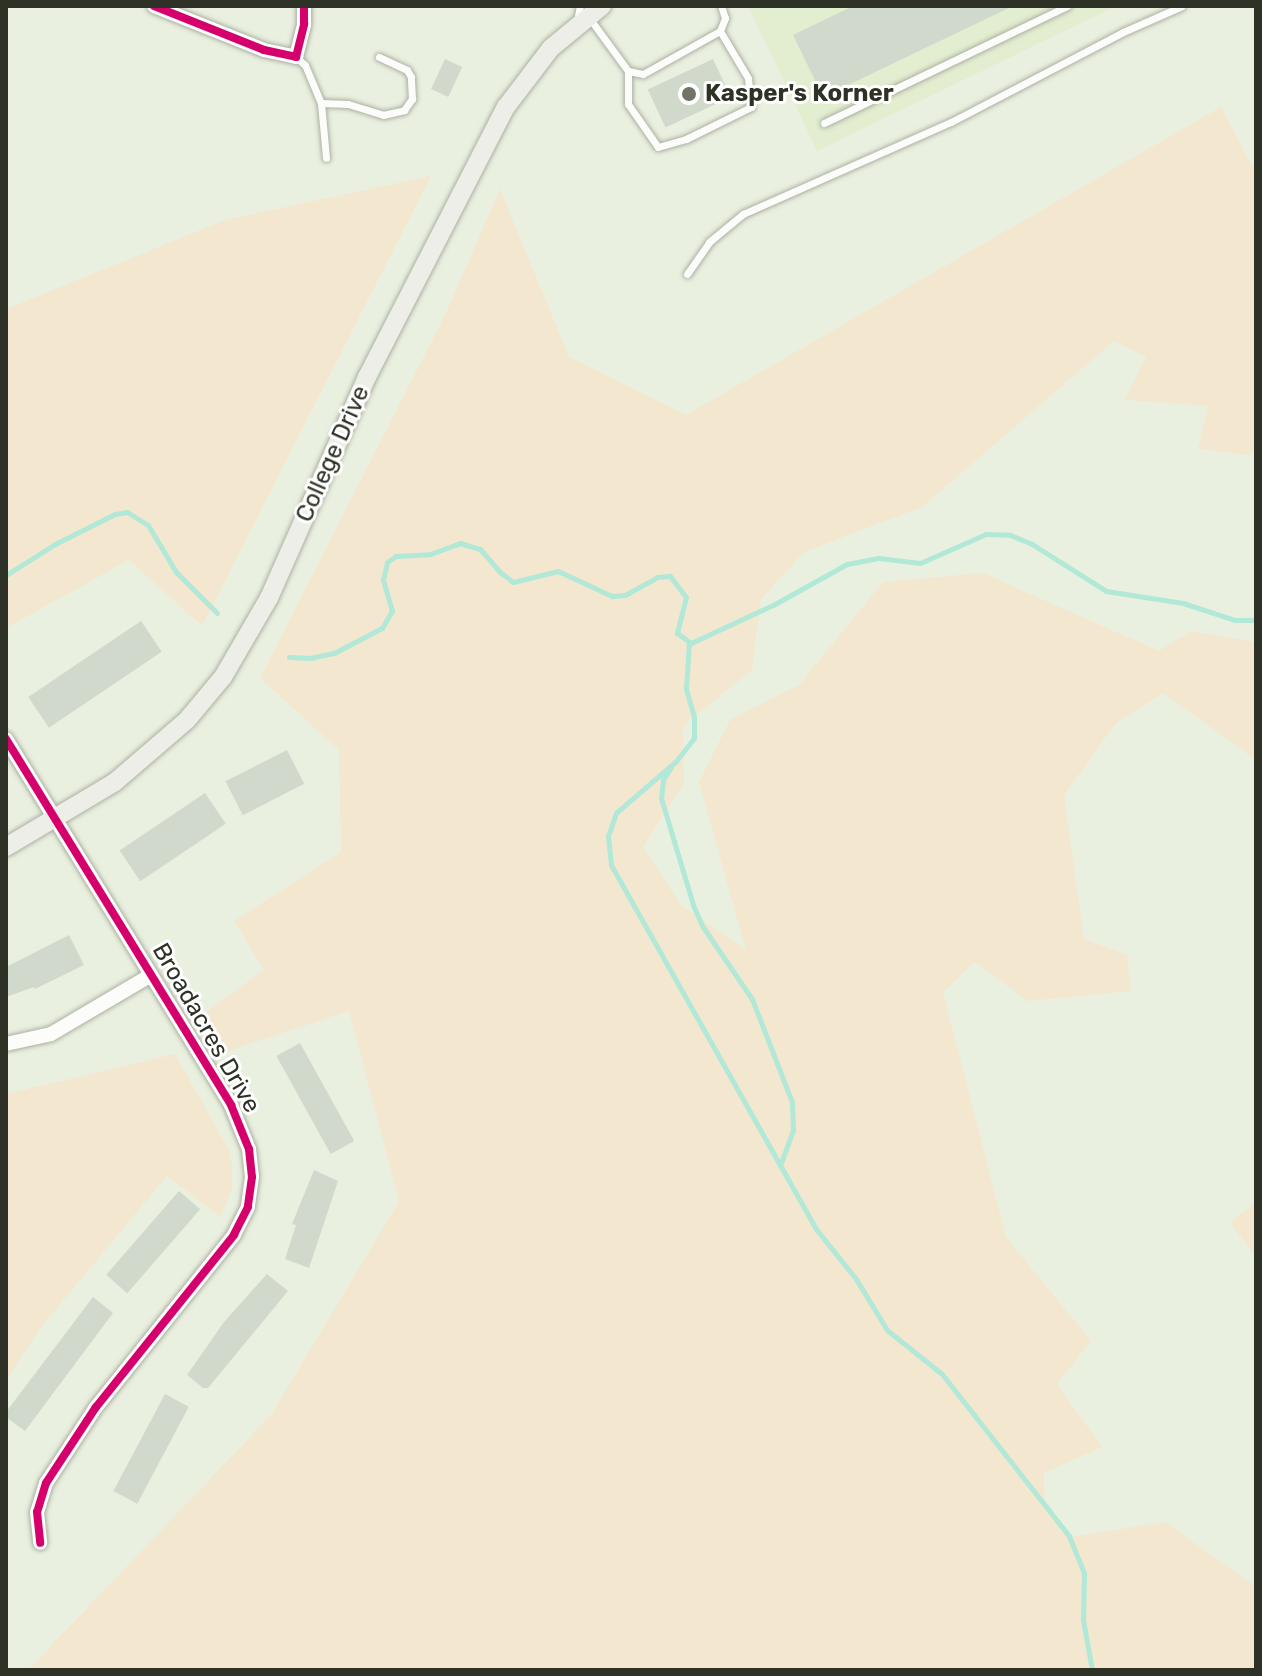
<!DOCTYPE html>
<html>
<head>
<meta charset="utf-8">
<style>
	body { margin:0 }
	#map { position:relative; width:1262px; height:1676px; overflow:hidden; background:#eaf0df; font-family:Rubik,sans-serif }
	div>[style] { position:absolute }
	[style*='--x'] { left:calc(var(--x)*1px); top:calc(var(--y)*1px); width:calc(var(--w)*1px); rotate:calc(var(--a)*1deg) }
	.built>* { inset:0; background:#e3edd0 }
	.green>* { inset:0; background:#f3e7cf }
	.stream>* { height:5px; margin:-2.5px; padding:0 2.5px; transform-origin:2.5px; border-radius:2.5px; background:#b1e8d7 }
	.building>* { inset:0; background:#d1d9cd; transform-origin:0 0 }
	.roads { filter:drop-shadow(0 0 2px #acb1a4) drop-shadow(0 0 2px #acb1a4) }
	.service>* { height:7px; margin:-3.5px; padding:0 3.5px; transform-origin:3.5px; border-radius:3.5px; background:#fcfdfa }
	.minor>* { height:14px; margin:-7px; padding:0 7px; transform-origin:7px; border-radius:7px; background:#fcfdfa }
	.secondary>* { height:18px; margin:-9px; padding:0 9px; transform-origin:9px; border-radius:9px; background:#eeeee8 }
	.cycleway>* { height:8px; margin:-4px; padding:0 4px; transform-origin:4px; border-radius:4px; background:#d6006c }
	.dots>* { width:22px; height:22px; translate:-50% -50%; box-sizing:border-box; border:4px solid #fff; border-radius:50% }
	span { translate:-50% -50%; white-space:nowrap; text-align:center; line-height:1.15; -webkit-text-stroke:6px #fff; paint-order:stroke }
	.poi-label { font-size:24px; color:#2e3226; font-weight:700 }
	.left { translate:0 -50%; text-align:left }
	.street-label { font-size:24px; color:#2e3226 }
	.frame { position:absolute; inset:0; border:8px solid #2e3226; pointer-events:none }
</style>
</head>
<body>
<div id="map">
	<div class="built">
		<div style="clip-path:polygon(748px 6px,1116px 6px,817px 151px)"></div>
	</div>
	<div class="green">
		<div style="clip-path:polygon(1221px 107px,1256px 173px,1256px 448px,1250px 455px,1198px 449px,1208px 406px,1125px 400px,1146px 357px,1114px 341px,922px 507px,804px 552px,761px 599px,752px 670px,683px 726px,684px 784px,643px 847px,681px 905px,746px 950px,699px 782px,730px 720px,799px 685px,883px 582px,983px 573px,1159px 651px,1191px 631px,1256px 642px,1256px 760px,1163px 693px,1116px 723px,1064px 795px,1084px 939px,1127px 955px,1131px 991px,1028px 1001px,975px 962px,943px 992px,1006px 1237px,1091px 1341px,1057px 1384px,1102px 1447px,1044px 1473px,1045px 1500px,1071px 1537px,1165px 1522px,1256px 1587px,1256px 1670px,28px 1670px,271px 1415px,399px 1201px,349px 1011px,228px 1051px,203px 1014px,264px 970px,234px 921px,341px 852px,339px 750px,260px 678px,446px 313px,500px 189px,569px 357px,686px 415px)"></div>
		<div style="clip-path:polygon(431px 176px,202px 626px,129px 560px,6px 628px,6px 377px,9px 372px,6px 370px,6px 309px,225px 220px)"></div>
		<div style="clip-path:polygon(175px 1054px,228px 1148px,232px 1165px,232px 1188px,224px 1209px,220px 1217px,167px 1176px,41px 1327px,6px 1380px,6px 1094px)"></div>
		<div style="clip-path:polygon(1256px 1201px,1256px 1257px,1230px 1223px)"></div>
	</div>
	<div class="stream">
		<div style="--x:6;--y:575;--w:58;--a:-32.3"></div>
		<div style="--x:55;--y:544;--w:67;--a:-26.6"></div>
		<div style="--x:115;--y:514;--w:12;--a:-9"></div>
		<div style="--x:127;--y:512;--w:25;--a:32"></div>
		<div style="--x:148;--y:525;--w:55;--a:59.2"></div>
		<div style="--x:176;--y:572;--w:58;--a:45"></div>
		<div style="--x:689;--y:642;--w:47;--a:93.7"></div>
		<div style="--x:686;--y:689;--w:29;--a:74"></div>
		<div style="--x:694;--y:717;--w:21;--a:90"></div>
		<div style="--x:694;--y:738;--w:31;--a:128"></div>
		<div style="--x:675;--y:762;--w:78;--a:139.2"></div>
		<div style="--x:616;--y:813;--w:24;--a:109"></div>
		<div style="--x:608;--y:836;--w:29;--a:84"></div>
		<div style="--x:611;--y:865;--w:418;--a:60.6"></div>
		<div style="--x:816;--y:1229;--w:64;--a:51.3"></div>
		<div style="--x:856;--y:1279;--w:60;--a:58.7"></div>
		<div style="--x:887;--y:1330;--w:70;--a:38.7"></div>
		<div style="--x:942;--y:1374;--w:206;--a:51.9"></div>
		<div style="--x:1069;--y:1536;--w:40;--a:68"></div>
		<div style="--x:1084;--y:1573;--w:47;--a:91.2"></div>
		<div style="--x:1083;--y:1620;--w:51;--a:79.8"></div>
		<div style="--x:289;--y:657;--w:21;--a:3"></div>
		<div style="--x:310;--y:658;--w:25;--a:-12"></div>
		<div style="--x:334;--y:653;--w:54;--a:-27.5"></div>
		<div style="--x:382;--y:628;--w:20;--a:-60"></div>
		<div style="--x:392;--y:611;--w:32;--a:-106"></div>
		<div style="--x:383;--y:580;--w:18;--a:-77"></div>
		<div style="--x:387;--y:562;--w:11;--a:-34"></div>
		<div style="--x:396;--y:556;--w:34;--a:-3"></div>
		<div style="--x:430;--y:554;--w:32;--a:-20"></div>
		<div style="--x:460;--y:543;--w:21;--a:17"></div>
		<div style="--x:480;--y:549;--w:30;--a:49"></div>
		<div style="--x:500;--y:572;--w:16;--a:38"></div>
		<div style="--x:513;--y:582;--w:46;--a:-13.7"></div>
		<div style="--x:558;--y:571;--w:60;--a:24.8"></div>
		<div style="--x:612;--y:596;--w:13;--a:-4"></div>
		<div style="--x:625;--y:595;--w:37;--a:-29"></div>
		<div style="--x:657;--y:577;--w:13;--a:-4"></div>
		<div style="--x:670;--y:576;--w:26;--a:53"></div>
		<div style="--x:686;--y:597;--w:37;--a:104"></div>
		<div style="--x:677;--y:633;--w:17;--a:36"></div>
		<div style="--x:691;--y:643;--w:90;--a:-24.9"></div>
		<div style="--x:773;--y:605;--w:85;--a:-29"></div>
		<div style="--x:847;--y:564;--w:33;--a:-11"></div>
		<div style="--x:879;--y:558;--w:41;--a:7"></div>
		<div style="--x:920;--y:563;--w:72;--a:-23.7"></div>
		<div style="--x:986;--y:534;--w:24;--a:2"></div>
		<div style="--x:1010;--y:535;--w:24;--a:22"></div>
		<div style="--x:1032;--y:544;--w:88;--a:32.4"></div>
		<div style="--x:1106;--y:591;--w:78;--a:8.9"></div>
		<div style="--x:1183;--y:603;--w:55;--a:18.1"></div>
		<div style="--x:1235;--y:620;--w:21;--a:0"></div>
		<div style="--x:671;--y:767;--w:15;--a:122"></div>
		<div style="--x:663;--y:780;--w:18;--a:96"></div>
		<div style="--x:661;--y:798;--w:112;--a:73.3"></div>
		<div style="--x:693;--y:905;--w:24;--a:66"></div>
		<div style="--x:703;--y:927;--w:87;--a:55.8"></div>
		<div style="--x:752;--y:999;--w:110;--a:68.8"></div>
		<div style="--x:792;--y:1102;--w:28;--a:88"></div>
		<div style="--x:793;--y:1130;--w:35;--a:110"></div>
	</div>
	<div class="building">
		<div style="clip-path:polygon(853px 6px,1013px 6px,823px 97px,793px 35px)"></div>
		<div style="left:445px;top:59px;width:19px;height:33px;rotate:25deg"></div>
		<div style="left:713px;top:59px;width:42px;height:72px;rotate:65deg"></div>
		<div style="left:141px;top:621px;width:37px;height:136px;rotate:56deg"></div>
		<div style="left:287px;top:750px;width:38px;height:69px;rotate:63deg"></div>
		<div style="left:205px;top:793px;width:37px;height:103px;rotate:56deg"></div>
		<div style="clip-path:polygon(69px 935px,84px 965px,35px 989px,34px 987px,6px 997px,6px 967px)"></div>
		<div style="left:300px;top:1043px;width:112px;height:27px;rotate:61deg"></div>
		<div style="clip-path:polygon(314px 1170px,338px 1181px,309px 1268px,285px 1259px,296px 1225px,292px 1224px)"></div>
		<div style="left:179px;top:1191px;width:28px;height:111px;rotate:41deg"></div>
		<div style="clip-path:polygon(267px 1274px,288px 1291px,208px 1388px,203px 1388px,187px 1375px,224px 1322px)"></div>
		<div style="clip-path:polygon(93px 1297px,113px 1313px,25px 1431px,6px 1417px,6px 1412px)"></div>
		<div style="left:165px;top:1394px;width:27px;height:110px;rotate:28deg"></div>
	</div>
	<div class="roads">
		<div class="service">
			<div style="--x:590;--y:19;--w:64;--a:53.8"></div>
			<div style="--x:628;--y:71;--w:33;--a:90"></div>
			<div style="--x:628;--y:104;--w:52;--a:55.1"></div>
			<div style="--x:658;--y:147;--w:29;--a:-16"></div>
			<div style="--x:686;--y:139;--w:72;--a:-26.2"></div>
			<div style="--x:751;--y:107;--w:29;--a:-96"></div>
			<div style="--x:748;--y:78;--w:55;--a:-120.8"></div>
			<div style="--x:577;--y:21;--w:15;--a:-79"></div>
			<div style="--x:296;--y:57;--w:12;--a:42"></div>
			<div style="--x:305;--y:65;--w:41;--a:67.2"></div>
			<div style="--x:321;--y:103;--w:55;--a:84.8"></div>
			<div style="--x:628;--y:71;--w:15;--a:11"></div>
			<div style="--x:643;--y:74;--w:88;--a:-29.2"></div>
			<div style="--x:720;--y:31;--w:14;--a:-69"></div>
			<div style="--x:725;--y:18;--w:13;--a:-108"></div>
			<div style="--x:321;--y:103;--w:27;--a:2"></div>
			<div style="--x:348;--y:104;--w:37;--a:17"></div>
			<div style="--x:383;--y:115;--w:22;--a:-13"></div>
			<div style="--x:404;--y:110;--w:14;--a:-54"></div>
			<div style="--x:412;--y:99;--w:22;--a:-93"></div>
			<div style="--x:411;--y:77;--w:8;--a:-120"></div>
			<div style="--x:407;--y:70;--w:31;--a:-155"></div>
			<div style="--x:824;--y:123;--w:270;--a:-25.7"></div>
			<div style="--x:687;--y:274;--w:39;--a:-55"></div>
			<div style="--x:709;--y:242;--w:44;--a:-39.5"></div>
			<div style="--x:743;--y:214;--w:227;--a:-23.9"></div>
			<div style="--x:951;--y:122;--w:194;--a:-27.6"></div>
			<div style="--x:1123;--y:32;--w:64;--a:-23.8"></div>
		</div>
		<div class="minor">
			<div style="--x:154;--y:6;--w:118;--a:21.8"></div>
			<div style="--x:264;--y:50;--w:33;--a:12"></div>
			<div style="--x:296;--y:57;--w:34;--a:-76"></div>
			<div style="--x:304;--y:24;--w:18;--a:-90"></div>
			<div style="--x:6;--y:739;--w:430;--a:58.4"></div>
			<div style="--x:231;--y:1105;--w:48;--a:67.8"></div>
			<div style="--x:249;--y:1149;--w:28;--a:84"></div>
			<div style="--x:252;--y:1177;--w:30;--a:98"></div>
			<div style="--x:248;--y:1207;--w:31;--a:117"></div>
			<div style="--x:234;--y:1235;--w:221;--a:128.7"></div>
			<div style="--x:96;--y:1407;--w:91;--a:123.3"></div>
			<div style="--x:46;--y:1483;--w:30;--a:107"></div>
			<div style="--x:37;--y:1512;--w:31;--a:84"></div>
			<div style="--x:6;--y:1044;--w:46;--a:-12.5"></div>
			<div style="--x:51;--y:1034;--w:116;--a:-30.5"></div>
		</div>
		<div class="secondary">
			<div style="--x:6;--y:847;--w:127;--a:-30.8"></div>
			<div style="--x:115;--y:782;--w:95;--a:-40.7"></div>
			<div style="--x:187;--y:720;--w:56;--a:-50.1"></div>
			<div style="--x:223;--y:677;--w:91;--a:-59.8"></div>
			<div style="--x:269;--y:598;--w:242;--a:-66.1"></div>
			<div style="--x:367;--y:377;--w:304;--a:-62.8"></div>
			<div style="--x:506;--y:107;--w:74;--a:-52.7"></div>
			<div style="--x:551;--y:48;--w:66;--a:-39.5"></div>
		</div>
	</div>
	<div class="cycleway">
		<div style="--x:154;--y:6;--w:118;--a:21.8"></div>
		<div style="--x:264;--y:50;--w:33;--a:12"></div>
		<div style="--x:296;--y:57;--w:34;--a:-76"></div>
		<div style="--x:304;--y:24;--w:18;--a:-90"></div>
		<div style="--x:6;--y:739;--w:430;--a:58.4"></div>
		<div style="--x:231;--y:1105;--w:48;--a:67.8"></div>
		<div style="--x:249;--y:1149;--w:28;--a:84"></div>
		<div style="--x:252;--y:1177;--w:30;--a:98"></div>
		<div style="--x:248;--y:1207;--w:31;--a:117"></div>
		<div style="--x:234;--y:1235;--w:221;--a:128.7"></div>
		<div style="--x:96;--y:1407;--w:91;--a:123.3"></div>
		<div style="--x:46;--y:1483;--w:30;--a:107"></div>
		<div style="--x:37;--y:1512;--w:31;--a:84"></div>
	</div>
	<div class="dots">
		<div style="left:689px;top:94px;background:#707467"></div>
	</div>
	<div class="poi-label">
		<span class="left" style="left:705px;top:94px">Kasper's Korner</span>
	</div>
	<div class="street-label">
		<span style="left:333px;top:454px;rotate:-66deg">College Drive</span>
		<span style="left:206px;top:1028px;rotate:60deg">Broadacres Drive</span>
	</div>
	<div class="frame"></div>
</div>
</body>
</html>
